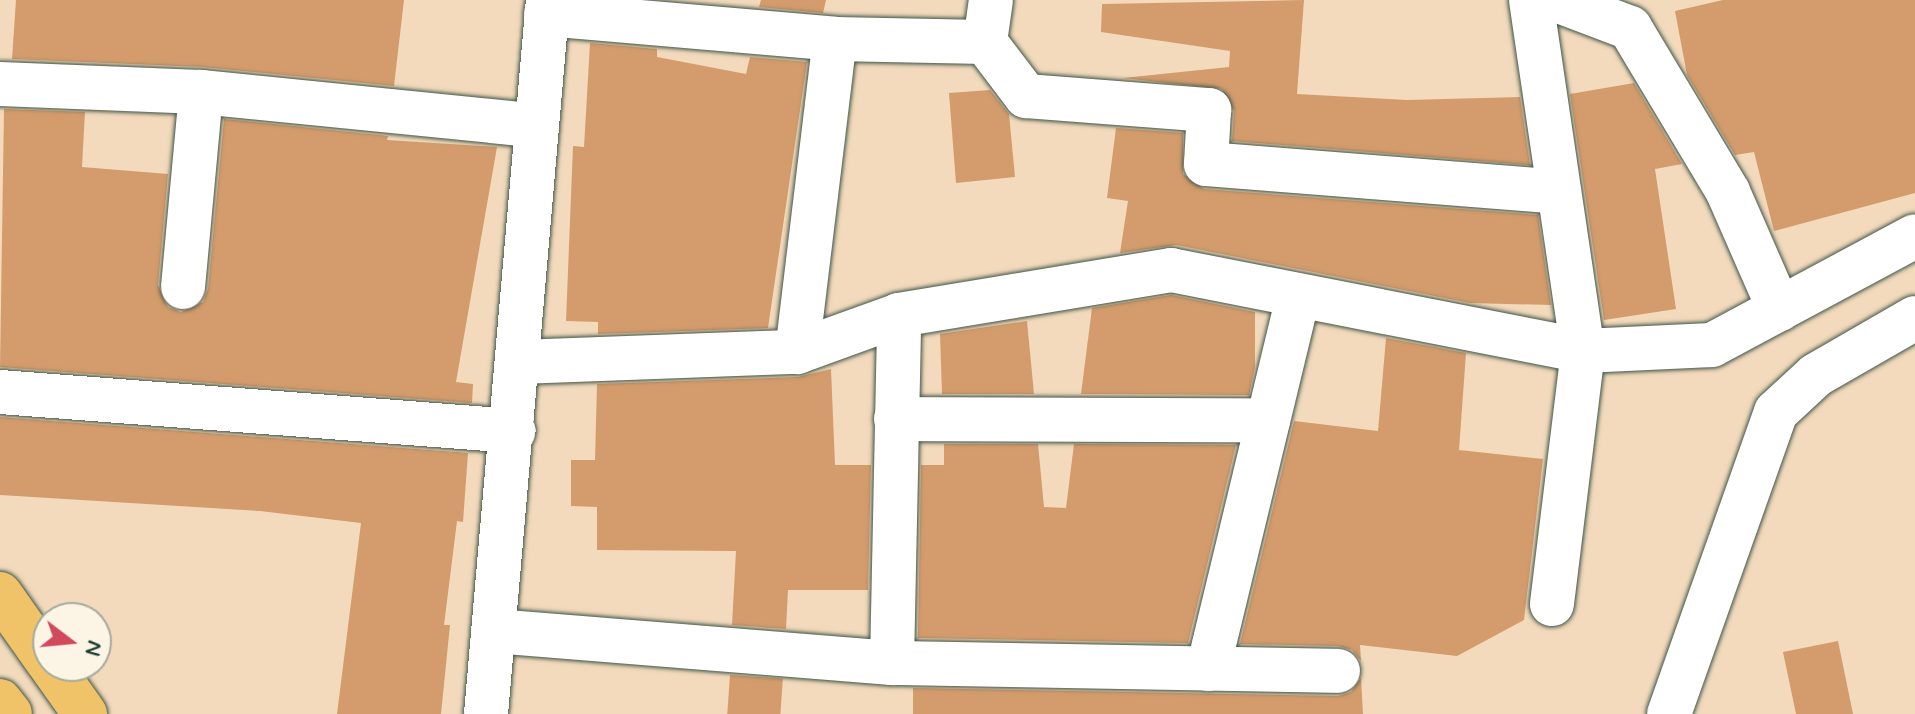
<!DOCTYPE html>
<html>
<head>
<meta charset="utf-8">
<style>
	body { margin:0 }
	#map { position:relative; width:1915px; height:714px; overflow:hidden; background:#f3dabc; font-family:Mynerve,sans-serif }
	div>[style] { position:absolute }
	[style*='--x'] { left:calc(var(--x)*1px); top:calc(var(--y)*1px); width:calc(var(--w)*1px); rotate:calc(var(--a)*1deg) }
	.building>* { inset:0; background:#d49c6c; transform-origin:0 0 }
	.roads { filter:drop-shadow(0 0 2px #3f5548) drop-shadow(0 0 2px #3f5548) }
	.minor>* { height:44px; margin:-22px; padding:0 22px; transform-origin:22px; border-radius:22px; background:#fff }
	.major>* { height:44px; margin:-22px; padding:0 22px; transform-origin:22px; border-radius:22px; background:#f1c369 }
	.highway>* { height:44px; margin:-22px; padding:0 22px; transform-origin:22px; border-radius:22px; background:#f1c369 }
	span { translate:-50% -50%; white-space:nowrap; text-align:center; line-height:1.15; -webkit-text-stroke:6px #fcf5e5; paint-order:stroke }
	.north { position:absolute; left:32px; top:602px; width:80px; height:80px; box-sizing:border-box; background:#fcf5e5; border:2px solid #a4ab9e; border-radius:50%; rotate:106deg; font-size:22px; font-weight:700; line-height:32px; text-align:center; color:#1f3d34 }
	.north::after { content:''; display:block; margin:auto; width:28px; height:36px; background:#d1495b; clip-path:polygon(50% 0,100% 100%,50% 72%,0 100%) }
</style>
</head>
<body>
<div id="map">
	<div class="building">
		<div style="clip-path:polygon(16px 0,404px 0,394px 86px,203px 67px,12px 59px)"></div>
		<div style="clip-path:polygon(761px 0,826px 0,823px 13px,759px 7px)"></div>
		<div style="clip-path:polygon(1304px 0,1297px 94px,1407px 100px,1520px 97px,1530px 165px,1232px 141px,1234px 111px,1222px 89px,1123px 78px,1229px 67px,1230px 51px,1101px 32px,1102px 4px)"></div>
		<div style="clip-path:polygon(1723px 0,1915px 0,1915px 193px,1774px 231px,1754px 152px,1735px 155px,1687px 75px,1675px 11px)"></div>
		<div style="clip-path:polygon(590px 43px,657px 49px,657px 57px,746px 74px,750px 57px,807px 62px,768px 328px,598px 334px,598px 322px,566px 321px,573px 146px,584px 147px)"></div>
		<div style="clip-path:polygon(1634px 83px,1682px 164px,1655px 169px,1676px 309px,1604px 320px,1570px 94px)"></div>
		<div style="clip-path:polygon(990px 90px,1009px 114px,1015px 177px,956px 183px,949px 93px)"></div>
		<div style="clip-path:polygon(4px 109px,85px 112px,82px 167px,168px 174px,158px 285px,168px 307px,181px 312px,203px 302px,208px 289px,224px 119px,388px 136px,387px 140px,497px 147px,456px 382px,473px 384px,472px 403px,0 367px)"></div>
		<div style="clip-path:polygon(1116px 128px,1183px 133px,1183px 174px,1204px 189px,1538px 215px,1551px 305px,1470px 303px,1176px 245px,1120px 253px,1128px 201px,1107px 198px)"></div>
		<div style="clip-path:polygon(1171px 295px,1255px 312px,1255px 367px,1249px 395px,1081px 394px,1092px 308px)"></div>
		<div style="clip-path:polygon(1027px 321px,1034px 394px,942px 394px,940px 334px)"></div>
		<div style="clip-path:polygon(1386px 338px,1466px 353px,1459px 450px,1543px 459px,1524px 620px,1457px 656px,1360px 645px,1361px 661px,1352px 650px,1338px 646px,1240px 644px,1294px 421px,1378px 431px)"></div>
		<div style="clip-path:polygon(831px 369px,835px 465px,871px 465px,868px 590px,788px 590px,786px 629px,732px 625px,736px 551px,597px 550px,597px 507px,571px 506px,571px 460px,595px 460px,597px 384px,798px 377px)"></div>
		<div style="clip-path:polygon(0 417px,468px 453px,463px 522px,457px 521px,444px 625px,450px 625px,441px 714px,337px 714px,361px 523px,260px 511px,0 495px)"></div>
		<div style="clip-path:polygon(944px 444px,1038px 444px,1044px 507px,1066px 508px,1074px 444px,1236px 445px,1188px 643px,918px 638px,921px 465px,944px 465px)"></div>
		<div style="clip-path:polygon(1838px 641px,1853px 714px,1796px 714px,1783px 652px)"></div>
		<div style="left:730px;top:675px;width:53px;height:39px;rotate:4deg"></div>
		<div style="clip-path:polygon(1361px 678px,1363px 714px,913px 714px,913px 688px,1338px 696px,1351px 692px)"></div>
	</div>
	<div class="roads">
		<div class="minor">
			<div style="--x:1531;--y:0;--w:355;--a:81.6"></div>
			<div style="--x:1583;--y:351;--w:255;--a:97"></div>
			<div style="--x:1556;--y:0;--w:79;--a:20.7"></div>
			<div style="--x:1630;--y:28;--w:191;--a:59.1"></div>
			<div style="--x:1728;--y:192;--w:128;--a:66.4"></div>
			<div style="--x:546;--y:14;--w:290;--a:4.9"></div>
			<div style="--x:835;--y:39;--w:150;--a:1.1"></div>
			<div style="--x:985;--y:42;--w:42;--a:-81.9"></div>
			<div style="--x:985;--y:42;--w:68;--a:52.8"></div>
			<div style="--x:1026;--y:96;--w:184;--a:4.4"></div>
			<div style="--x:1209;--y:110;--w:54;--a:93.2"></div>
			<div style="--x:1206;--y:164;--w:354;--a:4.5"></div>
			<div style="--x:0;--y:84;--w:201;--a:2.3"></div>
			<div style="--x:201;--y:92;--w:335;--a:5.7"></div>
			<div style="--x:183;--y:287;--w:196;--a:-84.7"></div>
			<div style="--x:797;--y:352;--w:315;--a:-83.1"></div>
			<div style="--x:519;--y:362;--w:278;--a:-2.1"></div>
			<div style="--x:797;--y:352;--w:109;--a:-19.9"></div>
			<div style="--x:899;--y:315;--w:276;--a:-9.4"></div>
			<div style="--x:1171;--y:270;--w:420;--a:11.1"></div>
			<div style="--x:1583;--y:351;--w:129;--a:-2.7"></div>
			<div style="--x:1712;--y:345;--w:230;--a:-28.2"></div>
			<div style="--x:0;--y:392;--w:515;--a:4.34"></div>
			<div style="--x:896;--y:419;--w:372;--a:0.2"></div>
			<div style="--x:494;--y:631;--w:399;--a:4.6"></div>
			<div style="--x:892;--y:663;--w:446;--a:1"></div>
			<div style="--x:892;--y:663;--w:348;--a:-88.8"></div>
			<div style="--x:1208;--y:669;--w:383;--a:-76.4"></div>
			<div style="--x:486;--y:714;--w:717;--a:-85.04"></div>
			<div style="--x:1669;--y:714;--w:320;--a:-70.5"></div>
			<div style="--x:1776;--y:412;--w:54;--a:-42.8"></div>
			<div style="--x:1816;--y:375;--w:114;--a:-29.9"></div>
		</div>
		<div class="major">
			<div style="--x:0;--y:594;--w:83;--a:54.8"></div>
			<div style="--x:51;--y:666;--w:59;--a:54.7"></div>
		</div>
		<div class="highway">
			<div style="--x:0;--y:701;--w:16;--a:52"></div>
		</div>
	</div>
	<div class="north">N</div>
</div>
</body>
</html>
